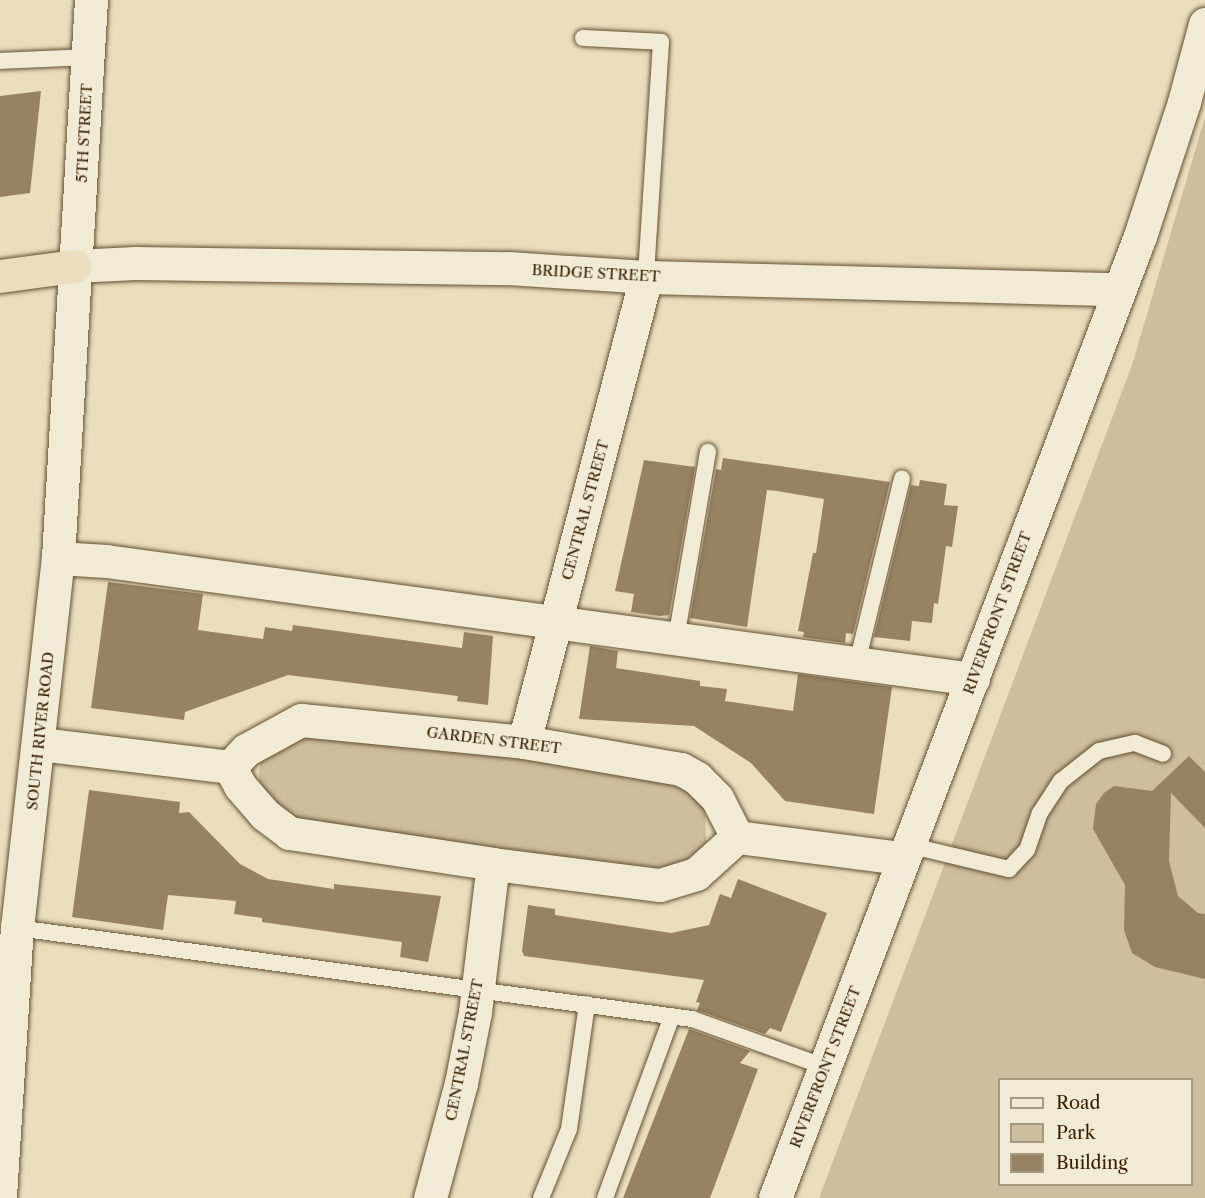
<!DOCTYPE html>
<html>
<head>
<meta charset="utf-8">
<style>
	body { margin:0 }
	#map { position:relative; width:1205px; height:1198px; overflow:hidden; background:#eadebe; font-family:"Libre Caslon Text",serif }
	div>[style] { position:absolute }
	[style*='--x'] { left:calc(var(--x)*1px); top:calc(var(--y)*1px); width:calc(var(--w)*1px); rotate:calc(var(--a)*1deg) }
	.green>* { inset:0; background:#ccbe9e }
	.building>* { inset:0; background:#958363 }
	.roads { filter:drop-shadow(0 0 2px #655030) drop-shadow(0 0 2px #655030) }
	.service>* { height:16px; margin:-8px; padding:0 8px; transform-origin:8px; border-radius:8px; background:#f1ead5 }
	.minor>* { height:33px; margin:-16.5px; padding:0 16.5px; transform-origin:16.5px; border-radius:16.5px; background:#f1ead5 }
	.secondary>* { height:33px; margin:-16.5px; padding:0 16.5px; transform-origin:16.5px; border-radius:16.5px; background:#f1ead5 }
	.motorway>* { height:33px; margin:-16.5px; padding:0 16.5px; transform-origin:16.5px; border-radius:16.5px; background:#eadebe }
	span { translate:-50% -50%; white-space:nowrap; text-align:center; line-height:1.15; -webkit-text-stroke:4.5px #f1ead5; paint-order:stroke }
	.street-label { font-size:15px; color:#392000 }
	.legend { position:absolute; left:998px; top:1078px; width:195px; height:108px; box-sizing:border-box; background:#f1ead5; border:2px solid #a79980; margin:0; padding:8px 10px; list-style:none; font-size:18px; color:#392000 }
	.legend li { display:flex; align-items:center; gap:12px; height:30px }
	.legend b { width:30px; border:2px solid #a79980 }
</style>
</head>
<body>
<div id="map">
	<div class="green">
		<div style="clip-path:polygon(evenodd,1205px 117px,1205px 1198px,819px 1198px,1132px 365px,1205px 117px,1000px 1080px,1192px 1080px,1192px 1184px,1000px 1184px,1000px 1080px)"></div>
		<div style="clip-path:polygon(306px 728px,679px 779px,705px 808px,706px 842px,701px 852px,673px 874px,294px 827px,259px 785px,259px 771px,262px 758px)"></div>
	</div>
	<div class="building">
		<div style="clip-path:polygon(41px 91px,30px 193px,0 197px,0 96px)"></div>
		<div style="clip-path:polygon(723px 458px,890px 482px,853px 634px,846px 633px,845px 643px,803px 637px,804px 632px,798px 631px,813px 553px,816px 553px,824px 499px,777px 491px,767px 490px,747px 627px,690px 618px,716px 469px,721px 470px)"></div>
		<div style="clip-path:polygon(644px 460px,695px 467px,669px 615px,660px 616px,631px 612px,634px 594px,615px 591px)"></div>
		<div style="clip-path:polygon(920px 480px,947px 484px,944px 505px,958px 506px,952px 547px,946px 546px,938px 604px,934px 603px,932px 623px,912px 621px,910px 641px,874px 637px,911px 485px,919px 486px)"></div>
		<div style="clip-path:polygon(108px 582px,203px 594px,198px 630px,263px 639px,265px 627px,292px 631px,293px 625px,462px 648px,464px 632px,493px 636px,488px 705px,457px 701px,458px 696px,288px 675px,185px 712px,184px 720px,91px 708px)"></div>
		<div style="clip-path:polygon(590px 646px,618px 651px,616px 668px,700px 681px,700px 686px,727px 689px,725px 701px,793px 711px,798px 674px,892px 687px,874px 814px,785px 801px,751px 763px,694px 726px,579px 719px)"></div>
		<div style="clip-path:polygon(1189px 756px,1205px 772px,1205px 828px,1171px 793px,1169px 861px,1178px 896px,1198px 913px,1205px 914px,1205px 979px,1155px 967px,1132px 953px,1124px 930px,1125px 885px,1093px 829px,1096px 804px,1104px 793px,1114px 786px,1152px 791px)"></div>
		<div style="clip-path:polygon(89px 790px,180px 802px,179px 813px,189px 812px,240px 864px,268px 879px,334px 889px,334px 884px,441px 896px,428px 962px,400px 957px,402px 942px,262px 922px,262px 918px,234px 914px,236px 901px,168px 895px,163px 930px,72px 917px)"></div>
		<div style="clip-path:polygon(738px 879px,827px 913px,781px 1032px,770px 1028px,765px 1034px,697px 1010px,700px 1003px,696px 1002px,704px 980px,524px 956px,522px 951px,528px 905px,555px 909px,555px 915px,671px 933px,709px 925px,720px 894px,731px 898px)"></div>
		<div style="clip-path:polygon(689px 1029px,750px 1051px,740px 1063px,758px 1069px,710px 1198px,623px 1198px)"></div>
	</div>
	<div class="roads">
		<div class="service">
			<div style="--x:583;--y:38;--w:78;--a:2.9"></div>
			<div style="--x:661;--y:42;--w:235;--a:93.7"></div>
			<div style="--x:0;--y:61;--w:88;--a:-2.6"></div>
			<div style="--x:676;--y:639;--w:190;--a:-80.3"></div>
			<div style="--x:857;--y:663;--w:190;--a:-76.3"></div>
			<div style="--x:908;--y:845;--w:104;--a:13.4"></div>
			<div style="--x:1009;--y:869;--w:26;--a:-47"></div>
			<div style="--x:1027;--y:850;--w:39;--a:-71"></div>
			<div style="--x:1040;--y:813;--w:38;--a:-57"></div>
			<div style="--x:1061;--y:781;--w:48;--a:-38.3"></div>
			<div style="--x:1099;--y:751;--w:37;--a:-13"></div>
			<div style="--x:1135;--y:743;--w:30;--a:21"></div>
			<div style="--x:17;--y:928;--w:681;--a:7.68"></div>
			<div style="--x:692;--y:1019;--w:141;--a:19.8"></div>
			<div style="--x:541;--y:1198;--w:74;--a:-67.9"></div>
			<div style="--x:569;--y:1129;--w:126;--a:-81.8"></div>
			<div style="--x:605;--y:1198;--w:194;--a:-69.8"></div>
		</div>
		<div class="minor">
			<div style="--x:74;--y:266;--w:61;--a:-2.8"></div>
			<div style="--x:135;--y:263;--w:373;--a:0.8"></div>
			<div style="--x:508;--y:268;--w:138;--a:3.7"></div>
			<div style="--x:646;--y:277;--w:472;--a:1.5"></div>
			<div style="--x:58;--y:558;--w:48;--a:3.6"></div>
			<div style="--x:106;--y:561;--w:875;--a:7.75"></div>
			<div style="--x:524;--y:742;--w:481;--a:-75.3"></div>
			<div style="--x:40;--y:744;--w:191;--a:6.9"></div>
			<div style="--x:230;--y:767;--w:23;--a:-47"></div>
			<div style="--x:246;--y:750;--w:63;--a:-28.6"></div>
			<div style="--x:301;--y:720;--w:224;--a:5.6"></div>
			<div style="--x:524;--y:742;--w:159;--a:9.8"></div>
			<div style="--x:681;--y:769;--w:18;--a:29"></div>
			<div style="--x:697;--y:778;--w:28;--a:45"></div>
			<div style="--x:717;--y:798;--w:44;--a:62.9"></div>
			<div style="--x:230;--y:767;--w:21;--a:62"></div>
			<div style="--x:240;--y:786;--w:37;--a:49"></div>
			<div style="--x:264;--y:814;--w:31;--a:37"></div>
			<div style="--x:289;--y:833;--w:206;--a:8.6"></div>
			<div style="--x:493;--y:864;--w:168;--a:7.2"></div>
			<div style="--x:660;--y:885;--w:38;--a:-17"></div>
			<div style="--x:696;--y:874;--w:55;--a:-42.1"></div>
			<div style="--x:737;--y:837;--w:166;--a:7.3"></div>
			<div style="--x:430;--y:1198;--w:119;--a:-74.9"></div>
			<div style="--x:461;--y:1083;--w:72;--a:-78.8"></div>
			<div style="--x:475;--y:1012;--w:149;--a:-83.1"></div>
			<div style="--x:775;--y:1198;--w:1029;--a:-69.22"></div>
			<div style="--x:1140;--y:236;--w:141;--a:-71.8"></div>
			<div style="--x:1184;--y:102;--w:81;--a:-74.9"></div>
		</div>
		<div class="secondary">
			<div style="--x:0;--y:1196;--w:269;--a:-86.4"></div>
			<div style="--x:17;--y:928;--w:372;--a:-83.7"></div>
			<div style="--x:58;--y:558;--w:559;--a:-86.62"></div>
		</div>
		<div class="motorway">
			<div style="--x:0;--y:276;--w:75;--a:-7.7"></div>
		</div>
	</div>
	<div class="street-label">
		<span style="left:84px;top:133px;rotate:-87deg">5TH STREET</span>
		<span style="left:596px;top:273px;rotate:3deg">BRIDGE STREET</span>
		<span style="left:585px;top:510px;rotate:-75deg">CENTRAL STREET</span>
		<span style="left:997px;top:613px;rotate:-70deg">RIVERFRONT STREET</span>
		<span style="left:40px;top:731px;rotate:-84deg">SOUTH RIVER ROAD</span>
		<span style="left:494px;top:740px;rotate:7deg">GARDEN STREET</span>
		<span style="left:464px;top:1050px;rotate:-79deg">CENTRAL STREET</span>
		<span style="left:825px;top:1067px;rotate:-69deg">RIVERFRONT STREET</span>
	</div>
	<ul class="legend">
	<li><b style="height:8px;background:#f1ead5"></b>Road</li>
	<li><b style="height:16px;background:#ccbe9e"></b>Park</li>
	<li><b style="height:16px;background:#958363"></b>Building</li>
	</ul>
</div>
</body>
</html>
